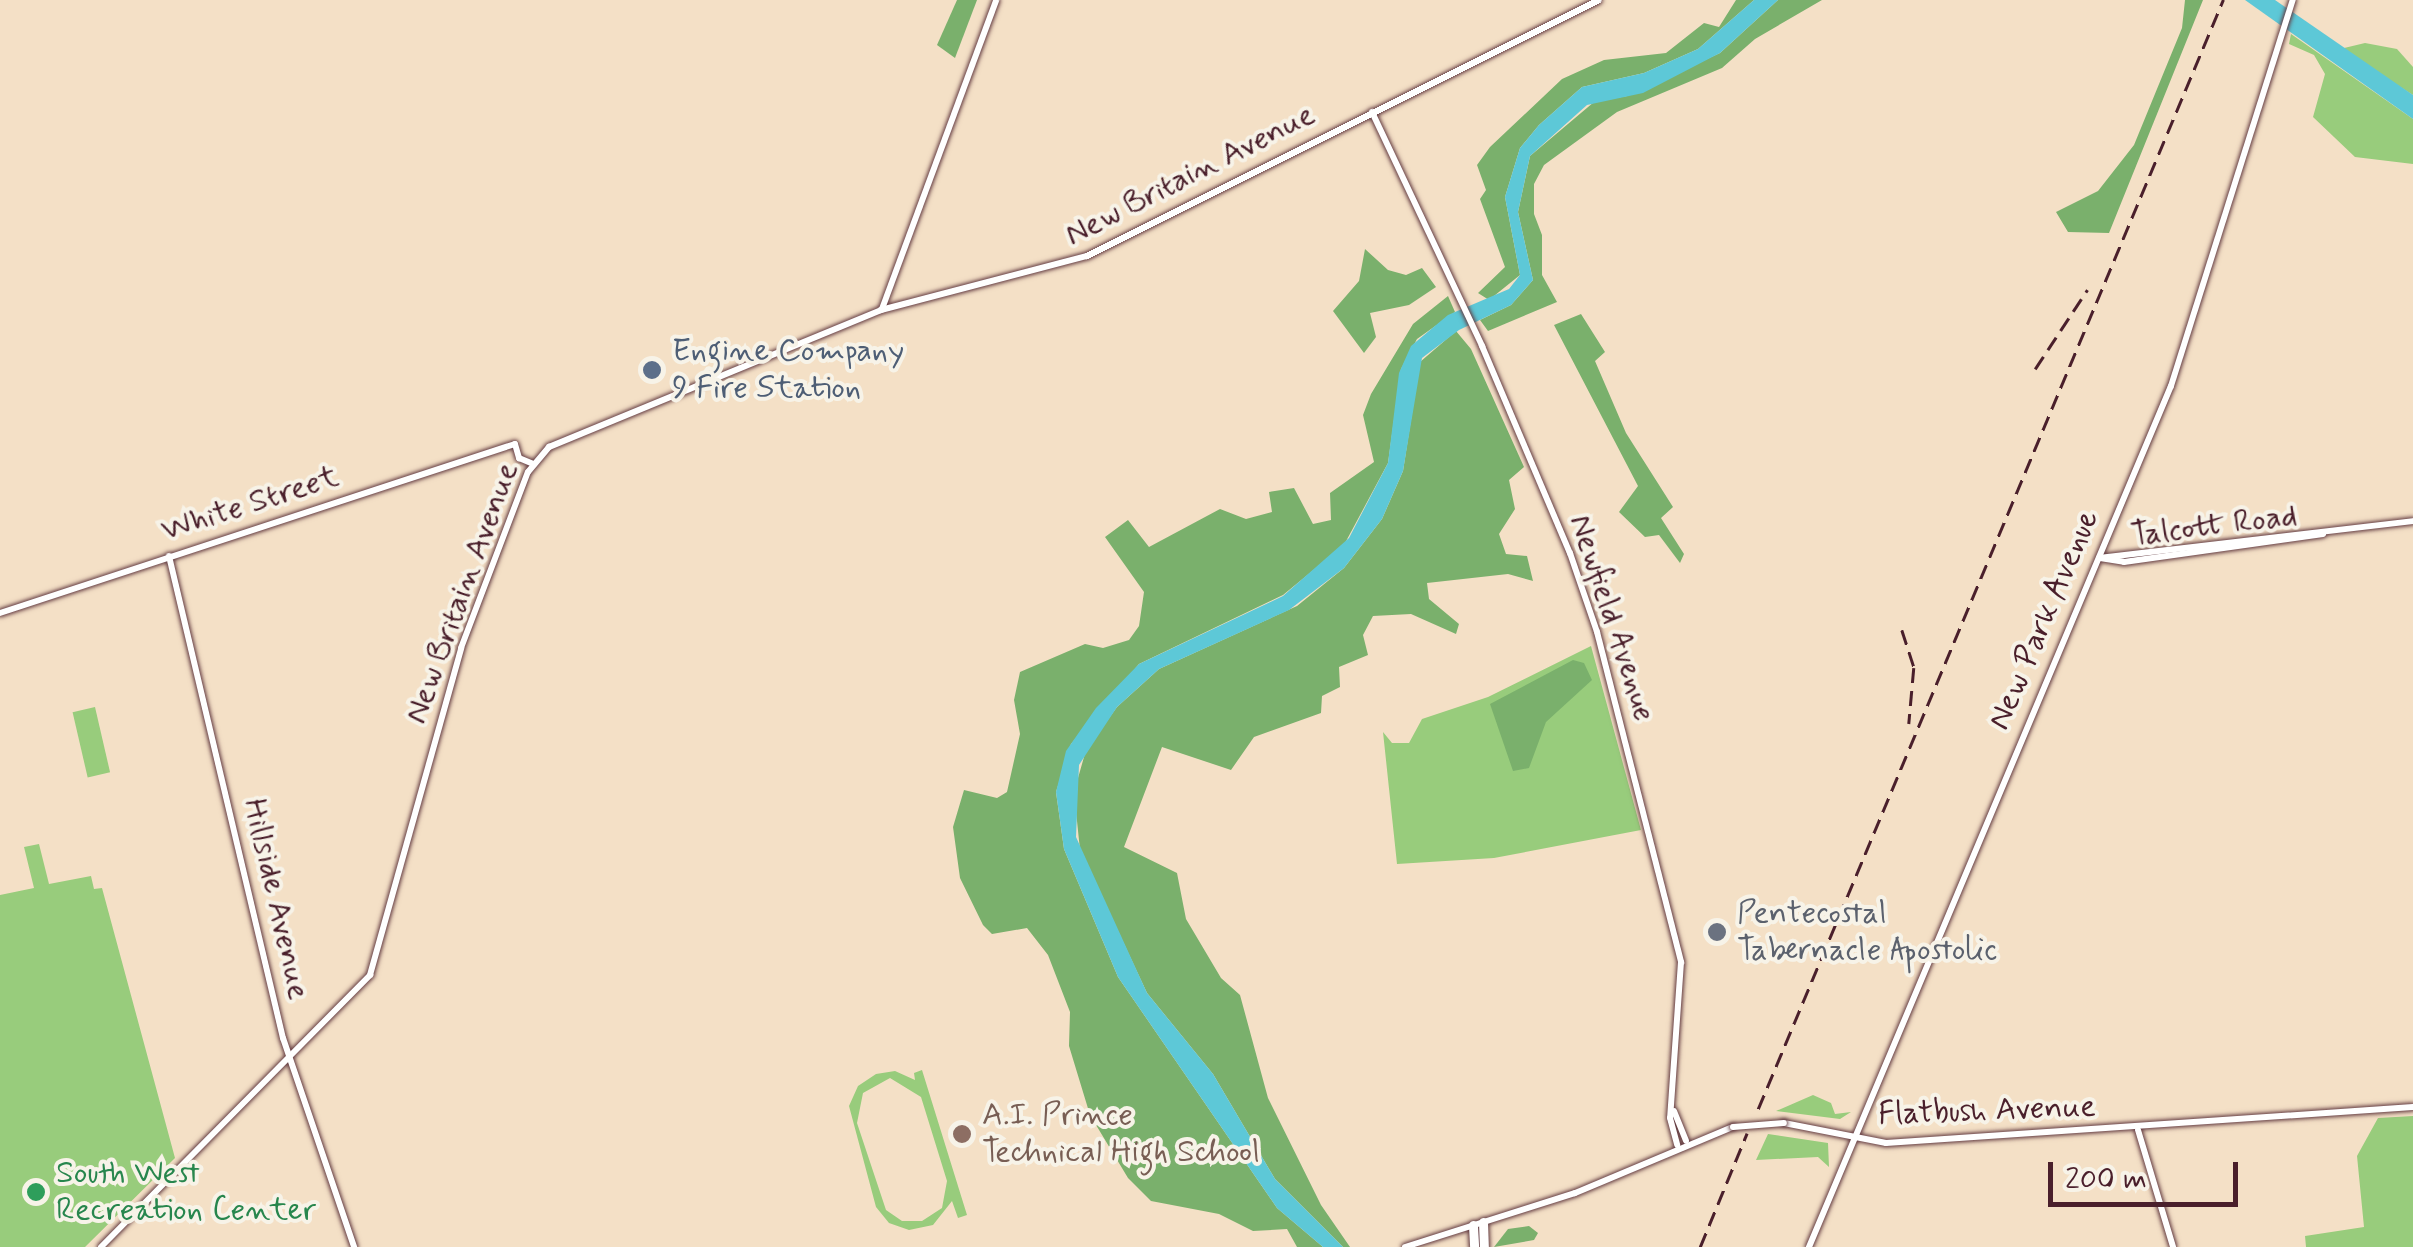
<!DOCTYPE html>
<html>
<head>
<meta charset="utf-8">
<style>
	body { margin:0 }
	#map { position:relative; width:2413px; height:1247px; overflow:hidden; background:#f4e0c6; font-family:Mynerve,sans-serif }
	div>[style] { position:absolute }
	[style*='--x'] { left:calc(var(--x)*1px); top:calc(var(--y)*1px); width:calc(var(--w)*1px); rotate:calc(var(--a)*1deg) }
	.green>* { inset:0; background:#98cc7c; transform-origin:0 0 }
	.forest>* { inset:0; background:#7ab06c }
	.water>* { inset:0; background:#5dc8d7 }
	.roads { filter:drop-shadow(0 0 2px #643c42) drop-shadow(0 0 2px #643c42) }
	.tertiary>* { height:6px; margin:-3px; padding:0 3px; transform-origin:3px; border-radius:3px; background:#fff }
	.secondary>* { height:6px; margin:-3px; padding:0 3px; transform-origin:3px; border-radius:3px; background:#fff }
	.motorway>* { height:9px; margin:-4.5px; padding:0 4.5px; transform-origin:4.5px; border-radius:4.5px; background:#fff }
	.rail>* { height:2.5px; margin-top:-1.25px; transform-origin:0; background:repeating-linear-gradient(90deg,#4a1f2b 0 15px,transparent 0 23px) }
	.bridges { filter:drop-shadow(0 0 2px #643c42) drop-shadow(0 0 2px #643c42) }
	.tertiary-bridge>* { height:6px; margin:-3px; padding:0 3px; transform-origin:3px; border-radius:3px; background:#fff }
	.dots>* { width:28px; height:28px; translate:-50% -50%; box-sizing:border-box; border:5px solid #f7f3e8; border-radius:50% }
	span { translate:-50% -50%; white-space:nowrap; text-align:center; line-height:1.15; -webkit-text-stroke:8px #f7f3e8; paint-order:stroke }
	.street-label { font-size:32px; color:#4a1f2b }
	.service-label { font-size:32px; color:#4e5e75 }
	.left { translate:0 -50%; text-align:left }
	.worship-label { font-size:32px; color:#5b616d }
	.education-label { font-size:32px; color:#785e54 }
	.leisure-label { font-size:32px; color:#27864d }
	.scale { position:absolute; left:2048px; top:1162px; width:190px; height:45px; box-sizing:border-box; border:5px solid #4a1f2b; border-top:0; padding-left:12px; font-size:30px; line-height:35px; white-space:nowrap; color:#4a1f2b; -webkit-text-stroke:8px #f7f3e8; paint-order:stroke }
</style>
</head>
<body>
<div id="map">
	<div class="green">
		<div style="clip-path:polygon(2291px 34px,2413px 119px,2413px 164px,2355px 157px,2313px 117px,2325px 74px,2314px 55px,2289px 44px)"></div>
		<div style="clip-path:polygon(2365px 43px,2397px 49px,2413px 67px,2413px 95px,2340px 49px)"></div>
		<div style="clip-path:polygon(1591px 646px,1641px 830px,1494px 858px,1397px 864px,1383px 732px,1392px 743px,1409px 743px,1422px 719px,1488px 697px)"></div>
		<div style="left:95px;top:707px;width:67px;height:23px;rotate:77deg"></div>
		<div style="clip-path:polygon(39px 844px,49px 884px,91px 876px,94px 889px,102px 888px,175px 1158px,85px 1247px,0 1247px,0 895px,34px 888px,24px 847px)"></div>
		<div style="clip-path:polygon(evenodd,922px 1070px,967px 1215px,958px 1218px,952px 1201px,933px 1225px,909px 1230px,889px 1223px,876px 1207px,849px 1106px,858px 1086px,876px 1074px,895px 1071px,915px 1080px,914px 1073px,922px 1070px,890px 1078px,921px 1097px,947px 1181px,942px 1208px,922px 1221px,902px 1221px,886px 1210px,857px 1123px,863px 1093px,890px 1078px)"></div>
		<div style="clip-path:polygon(1813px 1095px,1831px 1103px,1835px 1114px,1851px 1112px,1840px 1119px,1776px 1111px)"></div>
		<div style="clip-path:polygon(2413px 1116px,2413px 1247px,2306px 1247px,2305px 1236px,2364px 1227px,2357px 1156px,2378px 1118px)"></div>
		<div style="clip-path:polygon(1768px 1134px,1828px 1143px,1829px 1167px,1818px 1157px,1756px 1160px)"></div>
	</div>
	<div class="forest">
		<div style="clip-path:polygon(957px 0,977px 0,955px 58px,937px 45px)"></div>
		<div style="clip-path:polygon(1736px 0,1754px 0,1698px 49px,1644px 73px,1582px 87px,1539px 125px,1520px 148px,1505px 197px,1520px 275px,1489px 300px,1478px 293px,1505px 267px,1480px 199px,1486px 190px,1477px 165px,1490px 147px,1562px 79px,1604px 60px,1666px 53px,1704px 23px,1719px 27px)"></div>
		<div style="clip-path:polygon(1778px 0,1822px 0,1755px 39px,1722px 68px,1617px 112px,1544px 165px,1534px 184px,1534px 214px,1542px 235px,1542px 275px,1557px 302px,1488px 331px,1480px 320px,1511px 305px,1533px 280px,1518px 212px,1530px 156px,1594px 102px,1627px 96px,1720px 53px)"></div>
		<div style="clip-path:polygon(2185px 0,2203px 0,2109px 233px,2068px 232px,2056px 212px,2098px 191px,2134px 145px,2182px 28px)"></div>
		<div style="clip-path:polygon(1365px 249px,1388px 270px,1406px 275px,1422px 268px,1436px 287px,1409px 305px,1370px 313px,1376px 337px,1364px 353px,1333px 311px,1359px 281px)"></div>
		<div style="clip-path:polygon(1448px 296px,1455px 312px,1417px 339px,1401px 369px,1388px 463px,1344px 545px,1283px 595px,1139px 664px,1071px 744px,1056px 792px,1064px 849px,1118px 977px,1277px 1208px,1323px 1247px,1297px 1247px,1287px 1229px,1253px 1231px,1219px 1214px,1151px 1201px,1128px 1178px,1090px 1115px,1069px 1046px,1070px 1012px,1048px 955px,1027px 928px,992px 934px,983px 925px,960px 878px,953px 827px,964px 790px,997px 798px,1007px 792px,1020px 734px,1014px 700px,1020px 672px,1085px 644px,1103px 648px,1129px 640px,1139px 626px,1144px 592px,1105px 537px,1128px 520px,1149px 547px,1220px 509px,1246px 519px,1272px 512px,1269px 492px,1294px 488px,1313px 524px,1331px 520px,1330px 493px,1374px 462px,1363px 415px,1371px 394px,1413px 324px)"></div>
		<div style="clip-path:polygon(1581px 314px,1605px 352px,1595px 361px,1626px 433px,1673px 507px,1661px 518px,1684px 554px,1680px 563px,1659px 535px,1645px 537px,1619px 512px,1638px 486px,1554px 325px)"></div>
		<div style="clip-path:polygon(1456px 331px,1471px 349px,1524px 467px,1509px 480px,1515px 509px,1499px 534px,1506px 554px,1527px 556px,1533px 581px,1508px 574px,1427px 583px,1429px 599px,1459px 624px,1456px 634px,1411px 614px,1373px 616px,1363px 635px,1368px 655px,1339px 667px,1340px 687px,1322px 696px,1321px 713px,1254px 737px,1231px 770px,1162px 747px,1124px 847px,1177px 873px,1186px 919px,1221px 978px,1240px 995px,1268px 1098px,1321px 1205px,1350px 1247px,1343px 1247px,1275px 1179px,1213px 1074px,1147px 993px,1080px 850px,1074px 792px,1086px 750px,1117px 707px,1159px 669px,1297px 606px,1344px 568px,1382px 519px,1403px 471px,1420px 362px)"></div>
		<div style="clip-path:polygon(1573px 660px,1584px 663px,1592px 680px,1546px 722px,1529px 768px,1513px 771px,1490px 704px)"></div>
		<div style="clip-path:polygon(1529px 1226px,1538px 1233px,1534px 1240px,1494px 1247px,1508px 1229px)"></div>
	</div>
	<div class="water">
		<div style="clip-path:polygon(1754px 0,1778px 0,1720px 53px,1643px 93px,1587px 105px,1530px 156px,1518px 212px,1533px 280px,1511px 305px,1459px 330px,1422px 358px,1403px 471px,1382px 519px,1344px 568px,1289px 610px,1159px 669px,1117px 707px,1079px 765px,1076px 837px,1147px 993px,1213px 1074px,1275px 1179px,1343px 1247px,1323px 1247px,1277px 1208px,1118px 977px,1064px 849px,1056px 792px,1066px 751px,1096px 708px,1139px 664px,1283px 596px,1349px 538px,1388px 463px,1399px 373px,1411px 346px,1448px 315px,1509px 289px,1520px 275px,1505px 197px,1520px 148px,1539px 125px,1582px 87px,1644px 73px,1698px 49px)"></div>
		<div style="clip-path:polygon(2245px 0,2275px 0,2413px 95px,2413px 119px)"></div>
	</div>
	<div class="roads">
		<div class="tertiary">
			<div style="--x:1372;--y:112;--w:259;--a:64.8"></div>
			<div style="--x:1482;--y:346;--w:225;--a:67"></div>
			<div style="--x:1570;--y:553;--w:83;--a:71.1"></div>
			<div style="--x:1597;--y:632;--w:341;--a:75.7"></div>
			<div style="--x:1681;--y:962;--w:156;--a:94"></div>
			<div style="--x:1670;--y:1118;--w:28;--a:75"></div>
			<div style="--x:169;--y:556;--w:495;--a:76.7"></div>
			<div style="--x:283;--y:1038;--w:221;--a:71.2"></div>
			<div style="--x:2099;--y:558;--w:316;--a:-6.7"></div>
			<div style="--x:2100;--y:558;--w:24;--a:9"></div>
			<div style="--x:2124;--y:562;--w:201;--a:-8"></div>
			<div style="--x:1674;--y:1111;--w:32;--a:68"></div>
			<div style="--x:1784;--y:1123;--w:104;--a:11.1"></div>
			<div style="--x:1886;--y:1143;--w:528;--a:-3.91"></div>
			<div style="--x:2138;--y:1130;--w:122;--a:73.3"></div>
			<div style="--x:1405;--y:1247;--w:178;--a:-17.6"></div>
			<div style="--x:1575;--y:1193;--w:171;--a:-22.7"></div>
		</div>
		<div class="secondary">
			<div style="--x:882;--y:309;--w:329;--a:-69.7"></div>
			<div style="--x:0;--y:613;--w:542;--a:-18.17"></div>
			<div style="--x:515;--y:444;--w:15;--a:74"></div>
			<div style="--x:519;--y:458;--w:15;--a:23"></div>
			<div style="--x:101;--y:1247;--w:383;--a:-45.3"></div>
			<div style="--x:370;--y:975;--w:339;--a:-74.4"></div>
			<div style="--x:461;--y:648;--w:188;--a:-69.2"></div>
			<div style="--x:528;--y:472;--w:33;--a:-50"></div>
			<div style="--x:549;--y:447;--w:359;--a:-22.4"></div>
			<div style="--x:881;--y:310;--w:213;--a:-14.7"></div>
			<div style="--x:1087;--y:256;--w:572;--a:-26.57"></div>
			<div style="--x:1809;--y:1247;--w:934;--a:-67.2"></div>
			<div style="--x:2171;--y:386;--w:405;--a:-72.5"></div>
		</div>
		<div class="motorway">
			<div style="--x:1483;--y:1222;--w:25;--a:88"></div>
			<div style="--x:1473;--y:1225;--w:22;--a:87"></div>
		</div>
	</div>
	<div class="rail">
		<div style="--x:2035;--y:369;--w:95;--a:-56.6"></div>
		<div style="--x:1902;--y:630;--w:40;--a:72"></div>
		<div style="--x:1914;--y:668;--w:56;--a:95.1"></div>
		<div style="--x:1758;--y:1109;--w:1203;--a:-67.25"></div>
		<div style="--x:1700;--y:1247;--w:123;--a:-67.6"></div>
	</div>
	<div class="bridges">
		<div class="tertiary-bridge">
			<div style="--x:1733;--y:1127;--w:51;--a:-4.5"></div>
		</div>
	</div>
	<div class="dots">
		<div style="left:652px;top:370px;background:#5c6f8a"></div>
		<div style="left:1717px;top:932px;background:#6b7280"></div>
		<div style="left:962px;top:1134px;background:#8d6e63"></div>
		<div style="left:36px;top:1192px;background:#2e9e5b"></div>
	</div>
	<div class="street-label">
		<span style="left:1190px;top:175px;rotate:-27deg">New Britain Avenue</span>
		<span style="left:250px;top:504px;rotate:-18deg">White Street</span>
		<span style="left:2214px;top:526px;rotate:-7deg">Talcott Road</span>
		<span style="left:462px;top:593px;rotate:-70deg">New Britain Avenue</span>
		<span style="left:1612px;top:618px;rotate:72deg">Newfield Avenue</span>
		<span style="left:2044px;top:620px;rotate:-67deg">New Park Avenue</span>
		<span style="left:276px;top:899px;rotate:77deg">Hillside Avenue</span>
		<span style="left:1987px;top:1111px;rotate:-2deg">Flatbush Avenue</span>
	</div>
	<div class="service-label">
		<span class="left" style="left:672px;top:370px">Engine Company<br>9 Fire Station</span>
	</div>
	<div class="worship-label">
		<span class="left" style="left:1737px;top:932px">Pentecostal<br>Tabernacle Apostolic</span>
	</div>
	<div class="education-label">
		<span class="left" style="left:982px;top:1134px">A.I. Prince<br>Technical High School</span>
	</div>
	<div class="leisure-label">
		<span class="left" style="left:56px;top:1192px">South West<br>Recreation Center</span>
	</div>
	<div class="scale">200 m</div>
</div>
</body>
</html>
